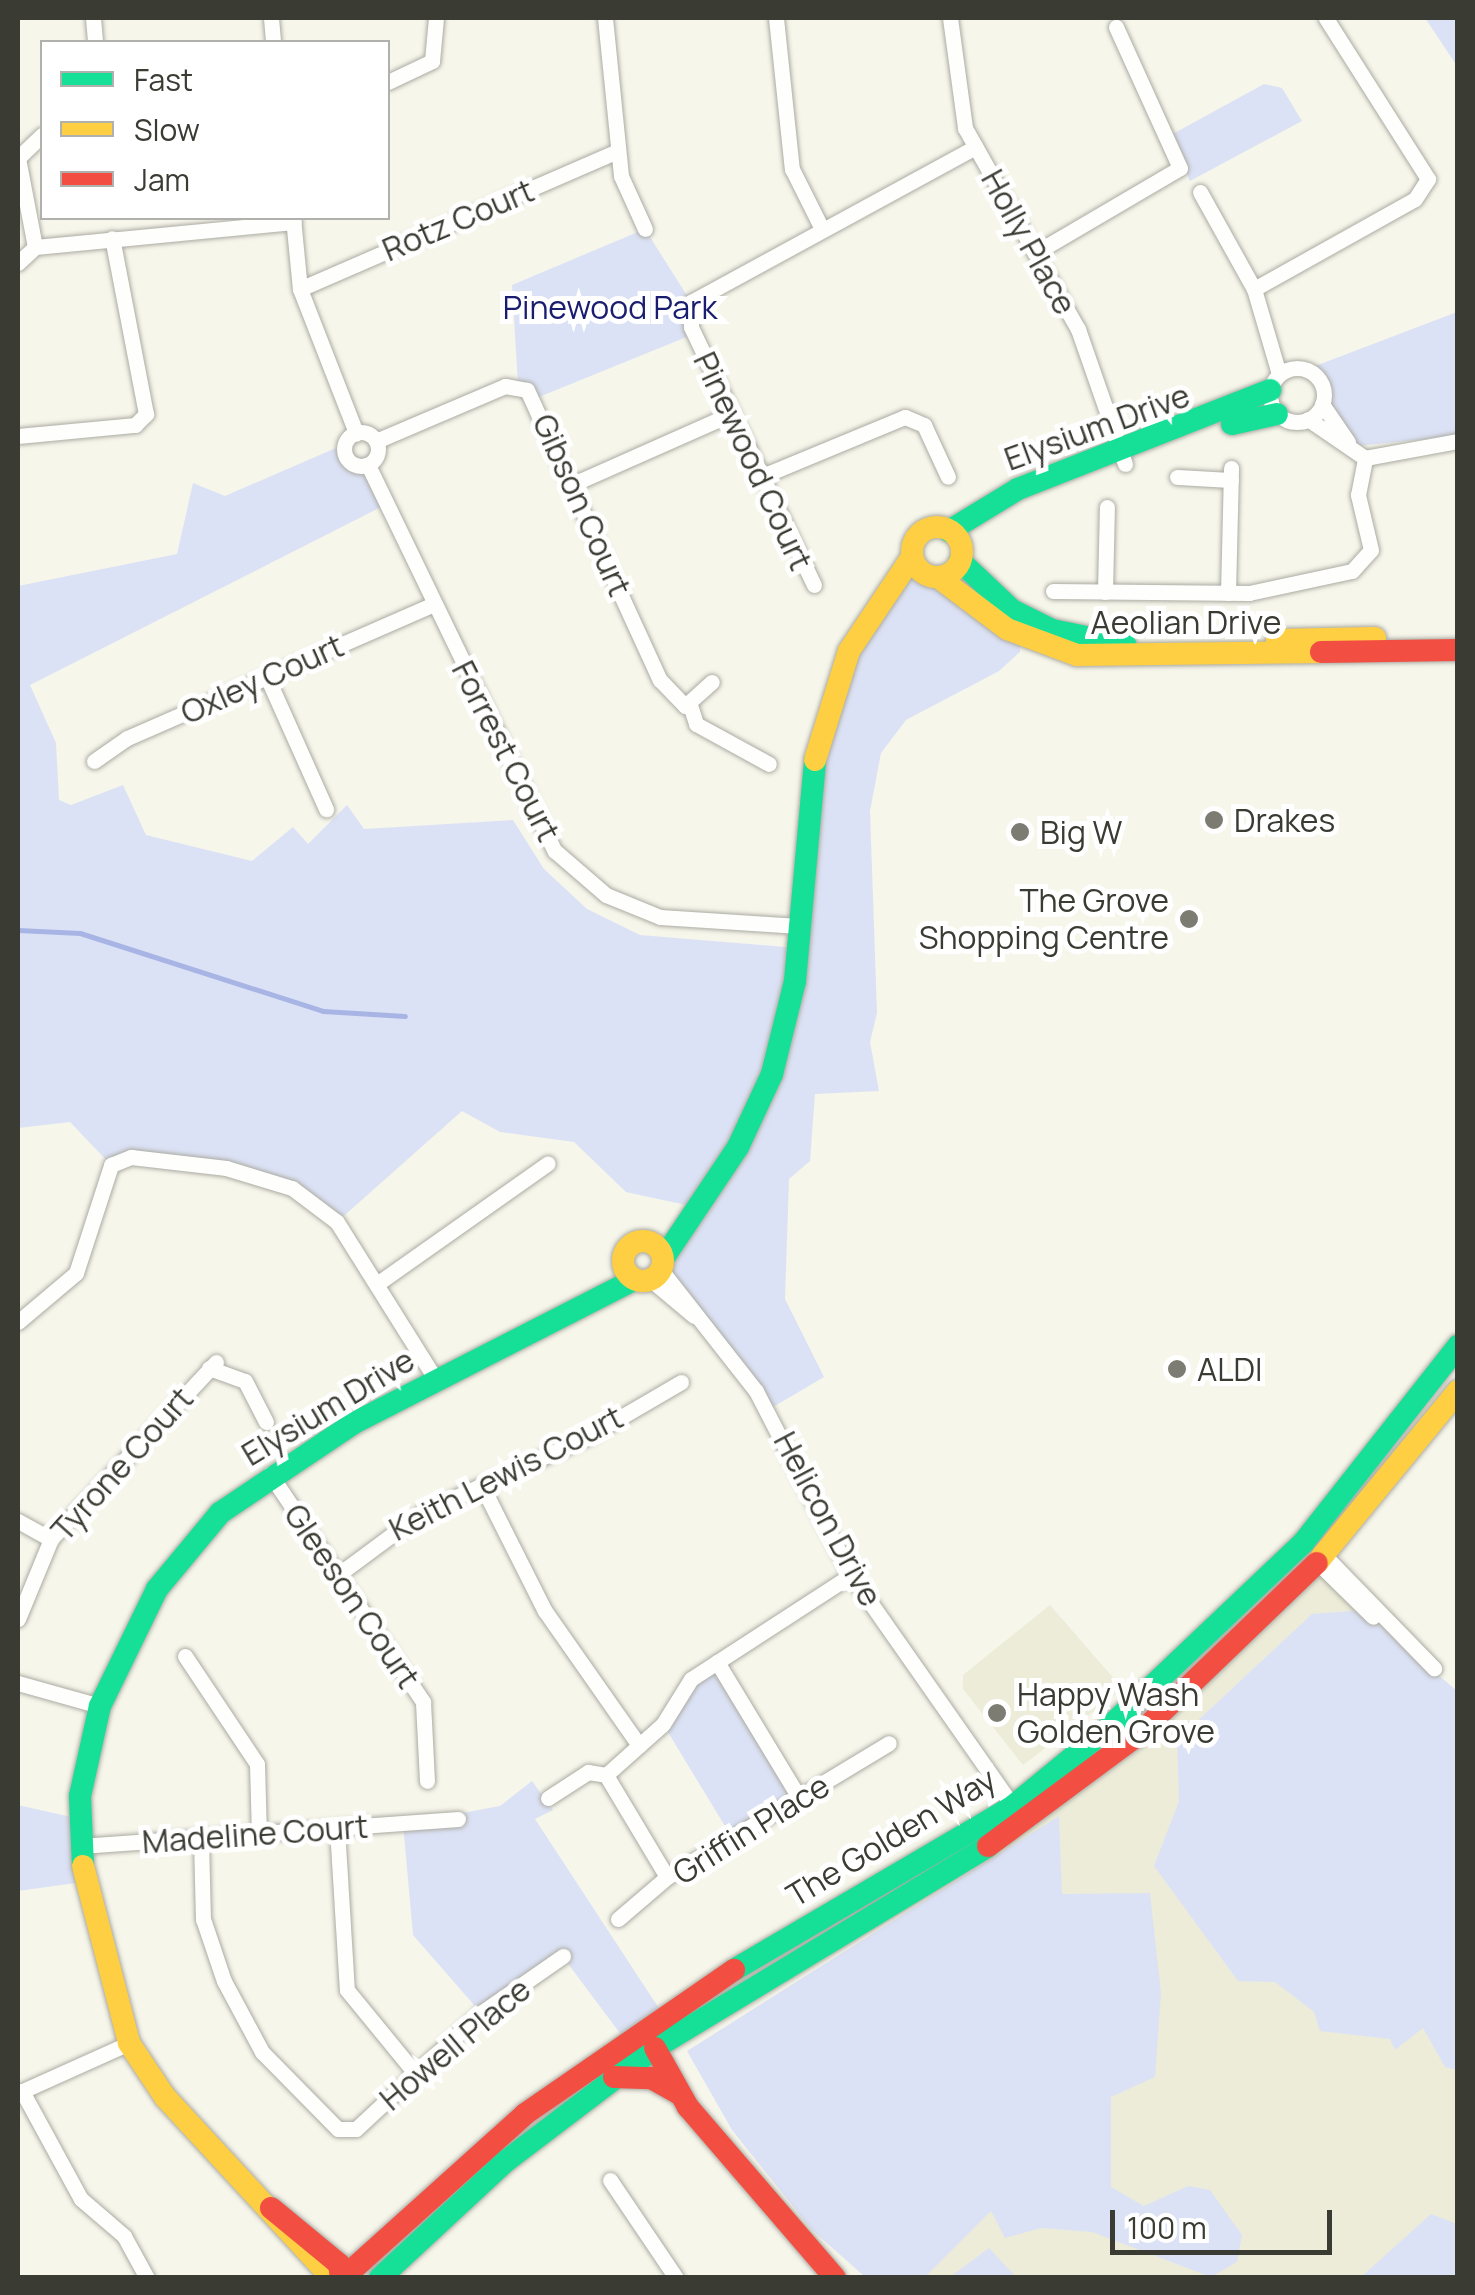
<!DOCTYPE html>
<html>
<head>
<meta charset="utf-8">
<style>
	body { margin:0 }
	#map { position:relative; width:1475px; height:2295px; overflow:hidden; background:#f6f6eb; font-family:Manrope,sans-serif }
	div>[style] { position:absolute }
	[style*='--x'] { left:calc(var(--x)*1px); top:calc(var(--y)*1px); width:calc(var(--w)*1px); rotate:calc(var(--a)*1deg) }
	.built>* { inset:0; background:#ececd9 }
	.green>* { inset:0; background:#dce2f5 }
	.stream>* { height:5px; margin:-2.5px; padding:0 2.5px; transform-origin:2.5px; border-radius:2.5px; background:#a8b5e4 }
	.roads { filter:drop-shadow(0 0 2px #ababa3) drop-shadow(0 0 2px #ababa3) }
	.street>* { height:15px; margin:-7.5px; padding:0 7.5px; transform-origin:7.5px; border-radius:7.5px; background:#fefefc }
	.street>.ring { margin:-7.5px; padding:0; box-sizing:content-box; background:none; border:15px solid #fefefc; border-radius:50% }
	.fast>* { height:22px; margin:-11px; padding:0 11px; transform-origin:11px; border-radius:11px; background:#16e098 }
	.slow>* { height:22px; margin:-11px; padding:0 11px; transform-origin:11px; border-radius:11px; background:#ffcf43 }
	.slow>.ring { margin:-11px; padding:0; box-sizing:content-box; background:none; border:22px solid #ffcf43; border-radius:50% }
	.jam>* { height:22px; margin:-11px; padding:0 11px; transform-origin:11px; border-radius:11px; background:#f24e42 }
	.dots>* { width:28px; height:28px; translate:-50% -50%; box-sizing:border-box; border:5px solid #fff; border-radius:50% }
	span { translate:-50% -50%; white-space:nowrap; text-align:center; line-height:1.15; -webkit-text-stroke:10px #fff; paint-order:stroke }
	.street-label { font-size:32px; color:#3a3b33 }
	.park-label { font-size:32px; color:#1a1d6f }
	.poi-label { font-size:32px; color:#3a3b33 }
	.left { translate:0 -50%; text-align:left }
	.right { translate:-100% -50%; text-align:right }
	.frame { position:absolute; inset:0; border:20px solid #3a3b33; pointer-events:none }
	.legend { position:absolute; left:40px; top:40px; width:350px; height:180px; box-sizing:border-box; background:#fff; border:2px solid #b0b1ad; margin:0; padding:12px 18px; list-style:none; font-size:30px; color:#3a3b33 }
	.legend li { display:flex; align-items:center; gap:20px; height:50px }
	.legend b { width:50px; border:2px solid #b0b1ad }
	.scale { position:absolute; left:1110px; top:2210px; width:222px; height:45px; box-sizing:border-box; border:5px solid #3a3b33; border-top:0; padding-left:12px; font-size:30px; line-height:35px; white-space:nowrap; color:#3a3b33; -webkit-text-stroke:8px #fff; paint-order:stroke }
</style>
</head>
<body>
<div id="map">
	<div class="built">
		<div style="clip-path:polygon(1321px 1559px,1457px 1694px,1457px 2277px,922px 2278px,985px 1867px)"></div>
		<div style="clip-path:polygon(1050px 1605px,1123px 1689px,1023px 1765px,963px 1689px,963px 1675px)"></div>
	</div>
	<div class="green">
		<div style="clip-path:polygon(1425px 18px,1457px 18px,1457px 66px)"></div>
		<div style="clip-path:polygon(1264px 84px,1282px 88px,1302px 121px,1190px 181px,1169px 136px)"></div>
		<div style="clip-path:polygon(645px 229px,691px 302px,694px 334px,534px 399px,518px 385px,512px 285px)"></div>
		<div style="clip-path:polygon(1457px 312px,1457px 436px,1357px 446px,1328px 403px,1328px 383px,1310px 368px)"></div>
		<div style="clip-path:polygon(345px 444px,387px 504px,30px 685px,56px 743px,59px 800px,71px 805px,123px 785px,146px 835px,252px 861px,293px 827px,308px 844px,347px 805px,364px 829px,513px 820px,544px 869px,587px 909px,640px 935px,797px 948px,816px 737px,878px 605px,920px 571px,1020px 635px,1020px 652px,999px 671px,906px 720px,881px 753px,870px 811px,877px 1013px,870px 1042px,879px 1091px,815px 1094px,810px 1161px,789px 1179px,785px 1299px,824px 1377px,768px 1410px,661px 1270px,695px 1207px,626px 1192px,574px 1142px,500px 1132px,462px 1111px,337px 1222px,292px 1188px,172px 1162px,111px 1165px,70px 1122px,18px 1128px,18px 586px,177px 554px,193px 483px,225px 496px)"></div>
		<div style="clip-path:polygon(1363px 1610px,1457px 1691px,1457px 2070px,1445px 2067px,1423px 2028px,1395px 2050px,1390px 2039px,1320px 2031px,1314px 2012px,1275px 1982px,1238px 1981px,1154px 1866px,1179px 1801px,1177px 1740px,1312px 1614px)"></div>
		<div style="clip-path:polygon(717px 1662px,800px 1799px,734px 1841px,663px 1724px,691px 1679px)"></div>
		<div style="clip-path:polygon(532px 1781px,553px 1810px,535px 1819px,662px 2013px,625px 2040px,563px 1957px,481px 2013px,413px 1935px,403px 1824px,500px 1806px)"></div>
		<div style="clip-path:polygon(18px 1805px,80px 1819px,83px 1882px,18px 1891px)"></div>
		<div style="clip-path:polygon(1059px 1816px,1062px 1894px,1150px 1893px,1161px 1993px,1155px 2077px,1111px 2097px,1111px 2187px,1144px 2206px,1188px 2186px,1210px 2190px,1242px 2235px,1237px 2262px,1211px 2277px,1092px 2232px,1041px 2228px,1005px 2238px,991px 2211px,925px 2277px,865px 2277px,811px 2229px,732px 2130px,687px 2051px)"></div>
		<div style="clip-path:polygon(1431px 2214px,1457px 2224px,1457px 2277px,1361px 2277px)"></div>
		<div style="clip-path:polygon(989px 2248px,1016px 2277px,950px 2277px)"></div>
	</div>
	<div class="stream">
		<div style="--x:18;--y:930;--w:62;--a:2.8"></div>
		<div style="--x:80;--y:933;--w:255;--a:17.8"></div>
		<div style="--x:323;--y:1011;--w:82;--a:3.5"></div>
	</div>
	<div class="roads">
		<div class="street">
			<div style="--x:93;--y:18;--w:24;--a:85"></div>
			<div style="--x:271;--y:18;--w:24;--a:85"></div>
			<div style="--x:605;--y:18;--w:159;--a:84.2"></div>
			<div style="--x:621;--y:176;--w:58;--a:65.6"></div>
			<div style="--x:776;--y:18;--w:152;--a:84"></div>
			<div style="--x:792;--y:169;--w:65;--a:63.4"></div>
			<div style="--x:950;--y:18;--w:111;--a:82.2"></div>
			<div style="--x:965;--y:128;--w:231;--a:60.7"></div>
			<div style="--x:1078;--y:329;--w:143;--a:70.8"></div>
			<div style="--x:388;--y:82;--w:49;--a:-25.5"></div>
			<div style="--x:432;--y:61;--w:43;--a:-84.7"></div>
			<div style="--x:1200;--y:192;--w:111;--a:60.9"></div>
			<div style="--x:1254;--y:289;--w:89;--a:73.6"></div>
			<div style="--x:293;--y:218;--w:71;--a:84.4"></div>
			<div style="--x:300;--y:289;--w:155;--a:68.7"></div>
			<div style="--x:35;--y:247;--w:260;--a:-5.5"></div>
			<div style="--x:35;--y:247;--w:91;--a:-100.8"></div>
			<div style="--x:18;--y:158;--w:33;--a:-44"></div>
			<div style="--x:1035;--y:253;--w:168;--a:-30.4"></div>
			<div style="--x:1180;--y:168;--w:155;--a:-114.4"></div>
			<div style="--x:18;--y:263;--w:23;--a:-43"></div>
			<div style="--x:300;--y:289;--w:346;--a:-23.5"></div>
			<div style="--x:1254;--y:289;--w:184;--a:-29.2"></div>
			<div style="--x:1415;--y:199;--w:24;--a:-57"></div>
			<div style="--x:1428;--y:179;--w:191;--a:-122.4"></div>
			<div class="ring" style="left:1270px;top:368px;width:39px;height:39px"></div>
			<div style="--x:1322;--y:404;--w:46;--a:55.6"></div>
			<div style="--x:1308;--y:419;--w:69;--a:34.4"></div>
			<div style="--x:1365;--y:458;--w:95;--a:-10.4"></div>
			<div class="ring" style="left:344px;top:432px;width:19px;height:19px"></div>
			<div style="--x:18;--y:436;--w:118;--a:-5.4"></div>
			<div style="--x:135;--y:425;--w:16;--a:-45"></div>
			<div style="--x:146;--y:414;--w:179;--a:-100.9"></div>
			<div style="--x:376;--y:441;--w:140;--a:-23.1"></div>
			<div style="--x:505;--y:386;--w:22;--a:10"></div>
			<div style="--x:527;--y:390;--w:319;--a:65.4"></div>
			<div style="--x:660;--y:680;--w:36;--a:46"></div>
			<div style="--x:685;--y:706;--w:36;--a:-42"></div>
			<div style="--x:368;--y:465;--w:429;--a:64.2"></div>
			<div style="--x:555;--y:851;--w:67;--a:40.8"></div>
			<div style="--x:606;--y:895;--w:58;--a:22.2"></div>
			<div style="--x:660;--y:917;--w:139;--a:3.7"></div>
			<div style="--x:760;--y:477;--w:157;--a:-22.5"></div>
			<div style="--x:905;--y:417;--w:21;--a:23"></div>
			<div style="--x:924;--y:425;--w:57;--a:65.2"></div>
			<div style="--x:1177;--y:477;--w:54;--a:3.2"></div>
			<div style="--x:573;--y:484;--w:173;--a:-23.9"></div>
			<div style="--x:814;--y:585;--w:286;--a:-115.5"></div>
			<div style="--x:691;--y:327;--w:25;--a:-90"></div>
			<div style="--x:691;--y:302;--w:324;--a:-28.6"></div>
			<div style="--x:1053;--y:591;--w:196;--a:0.6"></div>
			<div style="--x:1249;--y:593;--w:105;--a:-12.1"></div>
			<div style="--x:1352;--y:571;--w:28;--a:-48"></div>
			<div style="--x:1371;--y:550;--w:57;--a:-103.3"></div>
			<div style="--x:1358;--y:495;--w:38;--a:-79"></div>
			<div style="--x:1105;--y:592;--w:85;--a:-88.7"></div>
			<div style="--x:1228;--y:593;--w:125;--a:-88.6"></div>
			<div style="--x:267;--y:677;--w:145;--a:65.9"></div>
			<div style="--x:690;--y:705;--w:20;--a:72"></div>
			<div style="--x:696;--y:724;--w:83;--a:28.7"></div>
			<div style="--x:94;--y:761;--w:40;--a:-34.9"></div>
			<div style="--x:127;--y:738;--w:334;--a:-23.6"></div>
			<div style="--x:661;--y:1270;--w:154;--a:51.9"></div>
			<div style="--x:756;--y:1391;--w:207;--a:62.7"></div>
			<div style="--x:851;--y:1575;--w:289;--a:55"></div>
			<div style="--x:651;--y:1280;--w:56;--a:39.9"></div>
			<div style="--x:381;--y:1281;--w:204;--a:-35.2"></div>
			<div style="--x:18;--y:1322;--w:76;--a:-40.2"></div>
			<div style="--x:76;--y:1273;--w:114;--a:-72"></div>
			<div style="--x:111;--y:1165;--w:22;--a:-22"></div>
			<div style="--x:131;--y:1157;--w:96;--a:6.6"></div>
			<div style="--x:226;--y:1168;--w:69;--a:16.9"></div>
			<div style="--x:292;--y:1188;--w:56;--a:37.1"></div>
			<div style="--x:337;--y:1222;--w:186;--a:57.9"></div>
			<div style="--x:209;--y:1368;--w:38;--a:20"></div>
			<div style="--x:245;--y:1381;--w:46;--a:62.9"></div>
			<div style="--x:270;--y:1474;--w:275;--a:56.1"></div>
			<div style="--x:423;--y:1702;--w:79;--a:87.1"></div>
			<div style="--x:482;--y:1486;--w:140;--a:63.3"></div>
			<div style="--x:545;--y:1611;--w:164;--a:55"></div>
			<div style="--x:18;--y:1521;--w:38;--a:29"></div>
			<div style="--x:1322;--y:1553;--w:161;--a:45.8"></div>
			<div style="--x:1315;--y:1560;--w:81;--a:44.5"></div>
			<div style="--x:339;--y:1574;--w:102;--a:-36.6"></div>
			<div style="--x:421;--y:1513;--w:183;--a:-24.6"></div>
			<div style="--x:587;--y:1437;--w:109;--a:-30.3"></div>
			<div style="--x:18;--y:1619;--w:87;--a:-67.6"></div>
			<div style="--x:51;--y:1539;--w:242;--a:-47"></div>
			<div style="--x:185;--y:1656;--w:130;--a:56.3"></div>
			<div style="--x:257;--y:1764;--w:71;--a:88.4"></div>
			<div style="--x:717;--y:1662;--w:160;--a:58.8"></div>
			<div style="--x:18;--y:1683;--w:85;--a:15.7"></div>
			<div style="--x:548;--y:1798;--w:48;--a:-33"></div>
			<div style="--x:588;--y:1772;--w:18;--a:9"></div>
			<div style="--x:337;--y:1828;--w:162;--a:86.5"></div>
			<div style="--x:347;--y:1990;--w:107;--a:50.7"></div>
			<div style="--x:201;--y:1839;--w:80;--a:88.6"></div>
			<div style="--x:203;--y:1919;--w:65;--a:71.3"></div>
			<div style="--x:224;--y:1981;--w:81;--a:61.8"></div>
			<div style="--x:262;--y:2052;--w:108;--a:45.4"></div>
			<div style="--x:338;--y:2129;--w:18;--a:0"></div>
			<div style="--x:356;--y:2129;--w:171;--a:-42.9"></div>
			<div style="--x:481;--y:2013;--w:100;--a:-34.8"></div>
			<div style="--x:81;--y:1846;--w:378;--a:-4.1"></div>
			<div style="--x:667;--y:1877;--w:119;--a:-120.9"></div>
			<div style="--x:606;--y:1775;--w:76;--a:-41.8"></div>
			<div style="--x:663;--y:1724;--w:53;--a:-58.1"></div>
			<div style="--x:691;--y:1679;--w:191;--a:-33"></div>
			<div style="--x:618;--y:1919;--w:65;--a:-40.6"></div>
			<div style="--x:667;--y:1877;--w:259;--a:-31.1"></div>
			<div style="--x:22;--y:2091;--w:123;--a:61.4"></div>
			<div style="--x:81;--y:2199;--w:57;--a:40.7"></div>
			<div style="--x:124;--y:2236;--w:48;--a:61.3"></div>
			<div style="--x:18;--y:2093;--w:122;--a:-24.2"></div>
			<div style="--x:610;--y:2180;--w:118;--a:56"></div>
		</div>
		<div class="fast">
			<div style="--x:1232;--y:424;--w:46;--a:-12.5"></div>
			<div style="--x:949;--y:531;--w:81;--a:-31.3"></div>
			<div style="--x:1018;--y:489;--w:271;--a:-21.4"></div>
			<div style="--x:960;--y:561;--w:71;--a:43.3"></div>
			<div style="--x:1012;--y:610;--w:45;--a:26.6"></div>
			<div style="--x:1052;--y:630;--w:75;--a:11.6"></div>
			<div style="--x:663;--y:1259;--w:135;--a:-56.2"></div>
			<div style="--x:738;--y:1147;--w:81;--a:-65"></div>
			<div style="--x:772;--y:1074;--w:96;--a:-76.1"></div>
			<div style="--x:795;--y:981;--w:222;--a:-84.8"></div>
			<div style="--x:83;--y:1866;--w:70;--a:-92.5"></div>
			<div style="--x:80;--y:1796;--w:92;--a:-77.5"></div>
			<div style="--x:100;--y:1706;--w:130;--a:-64"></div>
			<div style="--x:157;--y:1589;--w:99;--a:-50.3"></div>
			<div style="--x:220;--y:1513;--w:161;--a:-33.9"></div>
			<div style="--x:354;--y:1423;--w:314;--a:-27.1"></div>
			<div style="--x:734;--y:1970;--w:324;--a:-30.4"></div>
			<div style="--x:1013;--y:1806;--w:122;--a:-39.3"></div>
			<div style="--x:1107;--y:1729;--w:270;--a:-43.5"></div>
			<div style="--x:1303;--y:1543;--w:251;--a:-51.8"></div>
			<div style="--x:380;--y:2278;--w:172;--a:-42.9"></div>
			<div style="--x:506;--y:2161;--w:187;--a:-37.2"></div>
			<div style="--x:655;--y:2048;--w:389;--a:-31.2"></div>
		</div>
		<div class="slow">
			<div class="ring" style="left:912px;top:527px;width:28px;height:28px"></div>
			<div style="--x:938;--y:577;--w:86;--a:37"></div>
			<div style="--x:1007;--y:629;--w:75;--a:20.4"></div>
			<div style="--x:1077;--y:655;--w:244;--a:-0.7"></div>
			<div style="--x:1277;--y:640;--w:98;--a:-1.2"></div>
			<div style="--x:815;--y:760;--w:114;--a:-72.7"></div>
			<div style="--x:849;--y:651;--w:113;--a:-56.2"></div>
			<div class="ring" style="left:623px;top:1241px;width:18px;height:18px"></div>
			<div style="--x:1324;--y:1554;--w:211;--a:-50.6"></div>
			<div style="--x:1317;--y:1563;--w:11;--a:-52"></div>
			<div style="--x:83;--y:1866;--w:183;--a:75.4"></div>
			<div style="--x:129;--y:2043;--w:65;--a:56.3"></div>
			<div style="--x:165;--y:2097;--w:246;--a:47.3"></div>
		</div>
		<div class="jam">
			<div style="--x:1321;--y:652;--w:137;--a:-0.8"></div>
			<div style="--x:988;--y:1846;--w:187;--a:-36.5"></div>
			<div style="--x:1138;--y:1735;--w:248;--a:-43.9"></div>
			<div style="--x:655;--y:2048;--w:68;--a:60.8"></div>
			<div style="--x:688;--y:2107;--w:225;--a:49.3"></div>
			<div style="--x:614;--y:2077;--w:37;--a:2"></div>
			<div style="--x:651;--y:2078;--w:31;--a:29"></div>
			<div style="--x:271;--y:2208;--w:88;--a:39.5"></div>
			<div style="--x:339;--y:2264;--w:14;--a:82"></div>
			<div style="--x:343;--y:2278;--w:245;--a:-42"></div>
			<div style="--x:525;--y:2114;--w:254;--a:-34.6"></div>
		</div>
	</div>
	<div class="dots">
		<div style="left:1214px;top:820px;background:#7c7c73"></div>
		<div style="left:1020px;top:832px;background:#7c7c73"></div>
		<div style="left:1189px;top:919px;background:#7c7c73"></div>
		<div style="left:1177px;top:1369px;background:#7c7c73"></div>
		<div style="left:997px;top:1713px;background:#7c7c73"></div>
	</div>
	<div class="street-label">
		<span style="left:458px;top:220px;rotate:-23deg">Rotz Court</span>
		<span style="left:1029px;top:242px;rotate:61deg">Holly Place</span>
		<span style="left:1097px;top:427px;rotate:-20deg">Elysium Drive</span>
		<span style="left:753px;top:461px;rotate:65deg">Pinewood Court</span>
		<span style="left:582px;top:505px;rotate:66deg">Gibson Court</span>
		<span style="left:1186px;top:622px">Aeolian Drive</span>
		<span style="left:262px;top:679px;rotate:-24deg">Oxley Court</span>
		<span style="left:506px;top:751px;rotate:63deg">Forrest Court</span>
		<span style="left:328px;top:1407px;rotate:-31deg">Elysium Drive</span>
		<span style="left:122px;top:1464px;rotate:-48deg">Tyrone Court</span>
		<span style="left:506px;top:1473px;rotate:-27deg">Keith Lewis Court</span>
		<span style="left:828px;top:1519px;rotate:62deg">Helicon Drive</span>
		<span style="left:352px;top:1596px;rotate:56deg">Gleeson Court</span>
		<span style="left:751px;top:1829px;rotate:-32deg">Griffin Place</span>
		<span style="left:255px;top:1834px;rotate:-4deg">Madeline Court</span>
		<span style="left:891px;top:1837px;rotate:-31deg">The Golden Way</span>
		<span style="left:455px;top:2044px;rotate:-40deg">Howell Place</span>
	</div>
	<div class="park-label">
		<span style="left:610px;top:307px">Pinewood Park</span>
	</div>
	<div class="poi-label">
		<span class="left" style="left:1234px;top:820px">Drakes</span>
		<span class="left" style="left:1040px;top:832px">Big W</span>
		<span class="right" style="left:1169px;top:919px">The Grove<br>Shopping Centre</span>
		<span class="left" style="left:1197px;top:1369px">ALDI</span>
		<span class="left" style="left:1017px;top:1713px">Happy Wash<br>Golden Grove</span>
	</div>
	<div class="frame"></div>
	<ul class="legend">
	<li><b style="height:12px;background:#16e098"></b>Fast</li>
	<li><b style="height:12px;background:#ffcf43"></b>Slow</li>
	<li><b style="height:12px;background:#f24e42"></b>Jam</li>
	</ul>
	<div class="scale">100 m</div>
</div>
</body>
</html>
